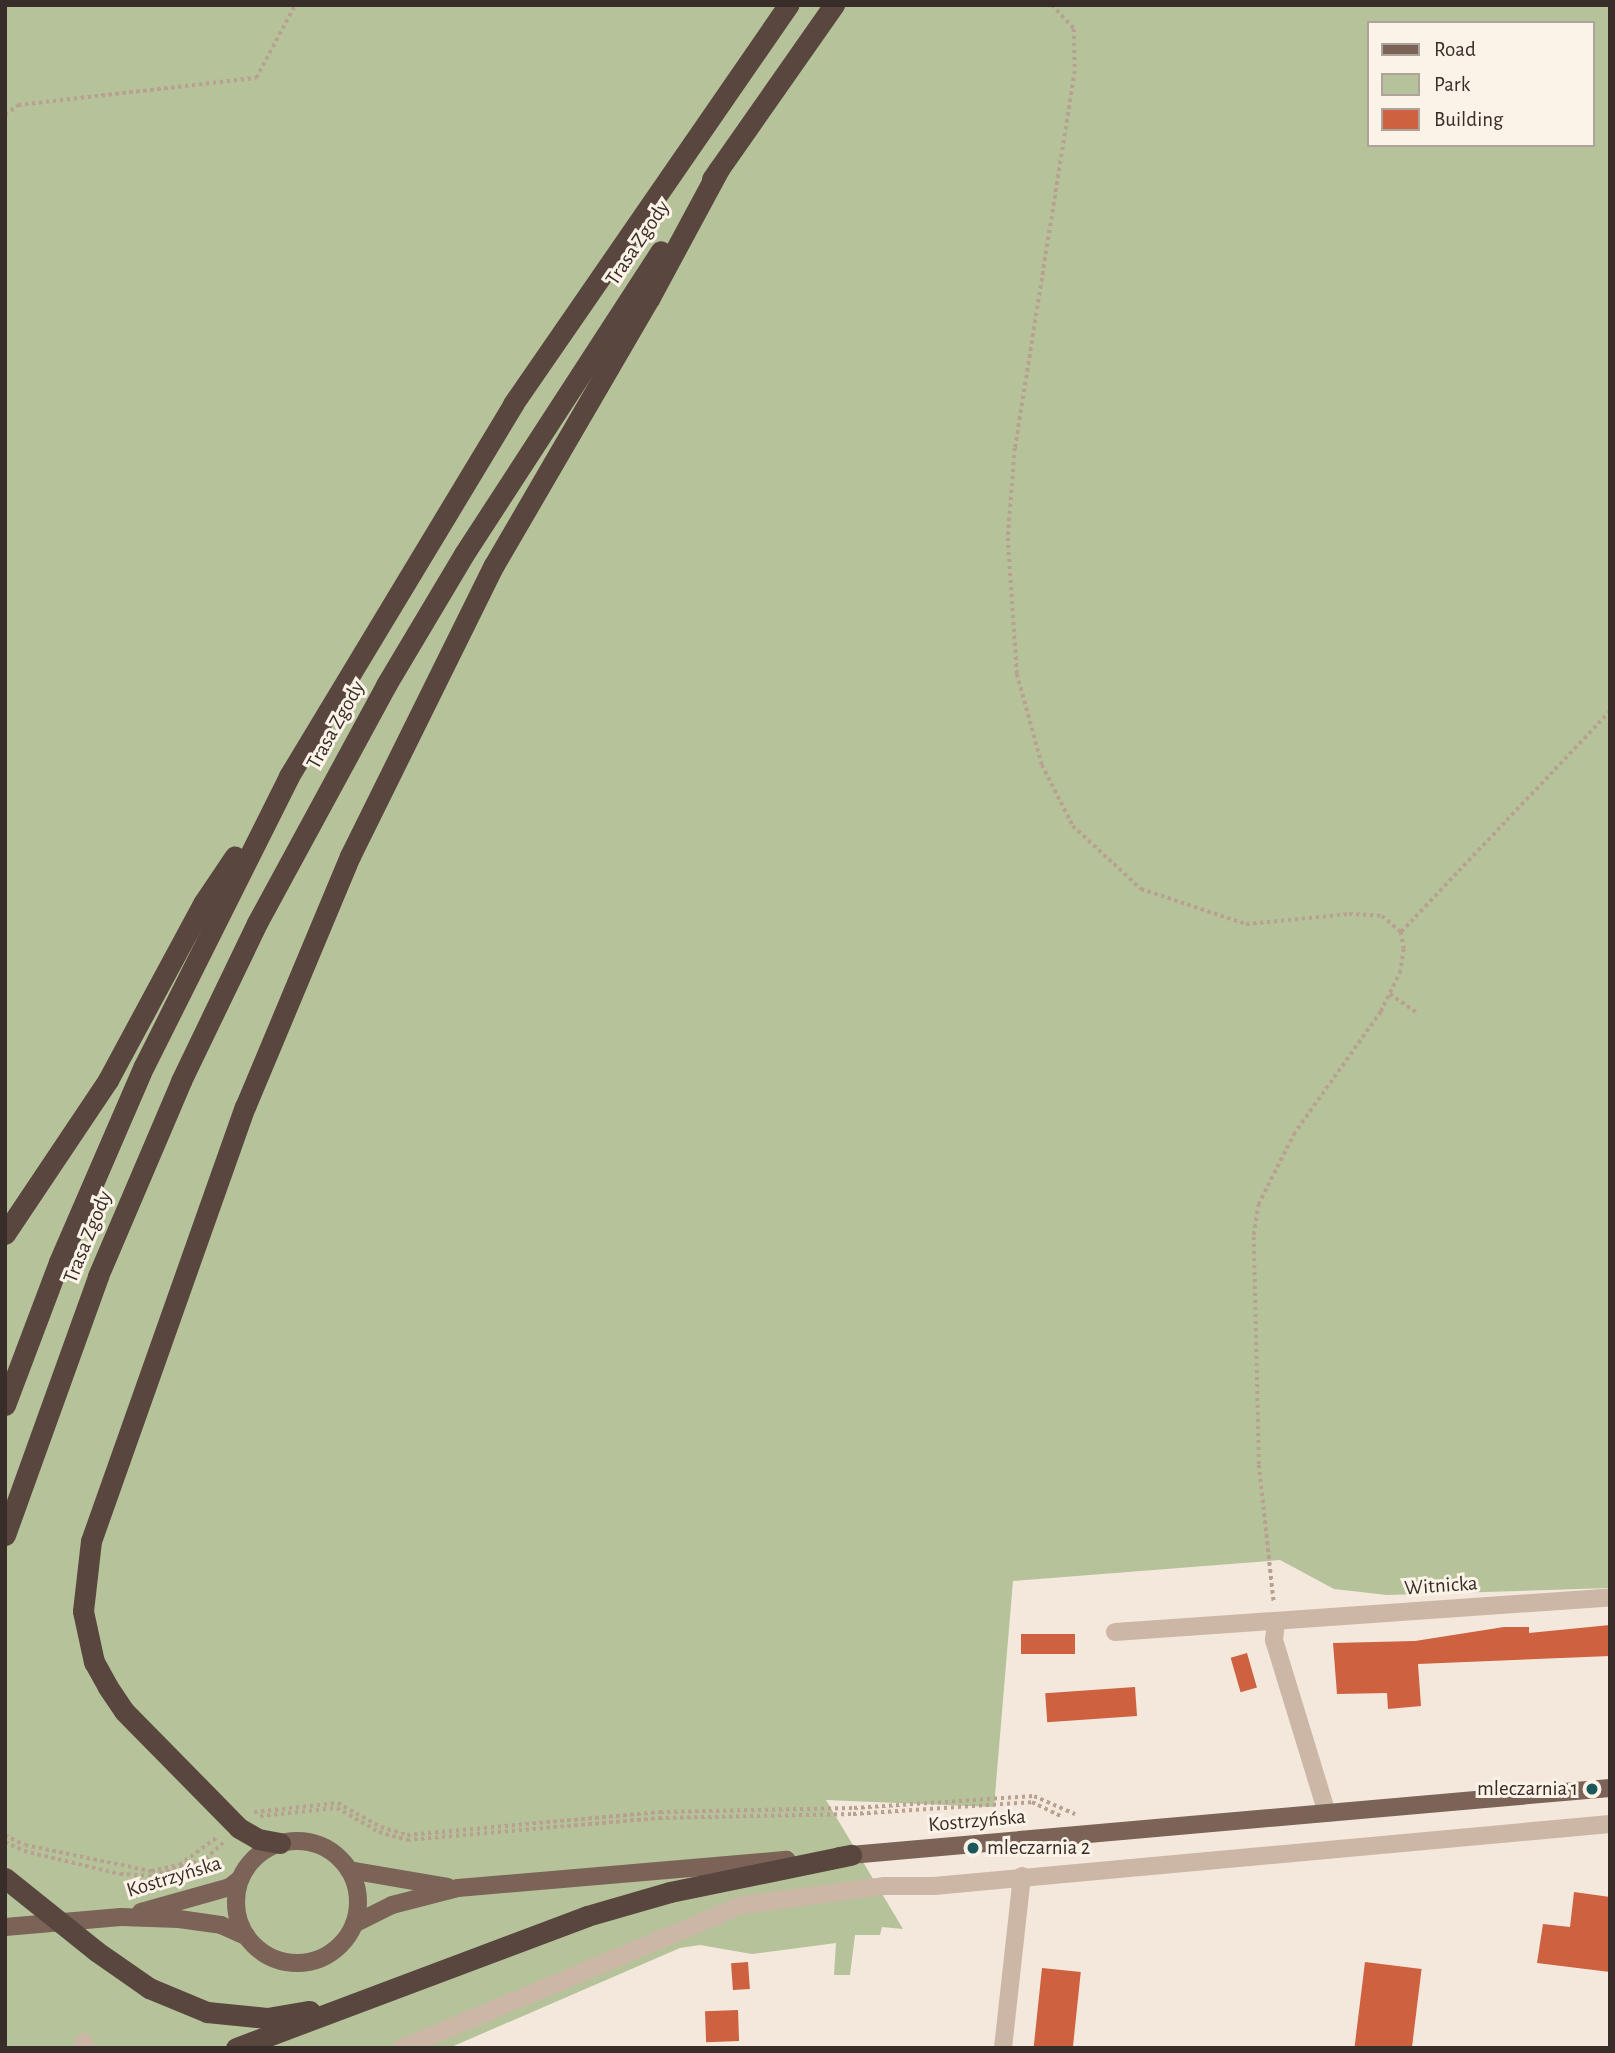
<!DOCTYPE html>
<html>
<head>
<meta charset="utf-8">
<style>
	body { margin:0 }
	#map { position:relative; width:1615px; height:2053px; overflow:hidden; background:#f3e8db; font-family:"Alegreya Sans",sans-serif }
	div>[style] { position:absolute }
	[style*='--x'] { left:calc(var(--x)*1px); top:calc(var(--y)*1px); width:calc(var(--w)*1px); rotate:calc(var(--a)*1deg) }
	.green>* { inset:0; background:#b6c39a }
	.building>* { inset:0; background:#cd6140; transform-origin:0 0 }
	.path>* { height:3.5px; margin-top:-1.75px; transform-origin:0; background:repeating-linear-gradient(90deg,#b8a190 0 3.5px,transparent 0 7px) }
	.minor>* { height:18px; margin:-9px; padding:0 9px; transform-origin:9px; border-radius:9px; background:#ccb7a6 }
	.major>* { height:18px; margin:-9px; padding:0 9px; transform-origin:9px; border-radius:9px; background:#7b6358 }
	.major>.ring { margin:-9px; padding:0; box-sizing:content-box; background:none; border:18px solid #7b6358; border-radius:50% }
	.highway>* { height:21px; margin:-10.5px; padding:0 10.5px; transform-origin:10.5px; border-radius:10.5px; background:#59463e }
	.highway-bridge>* { height:21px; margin:-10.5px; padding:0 10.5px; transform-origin:10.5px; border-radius:10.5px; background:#59463e }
	.dots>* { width:19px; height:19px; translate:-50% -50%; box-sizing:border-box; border:4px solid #fbf2e8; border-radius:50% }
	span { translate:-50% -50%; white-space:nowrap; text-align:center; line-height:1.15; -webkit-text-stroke:6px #fbf2e8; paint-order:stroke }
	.street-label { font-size:21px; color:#382d28 }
	.poi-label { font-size:21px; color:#382d28 }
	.right { translate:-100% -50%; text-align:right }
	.left { translate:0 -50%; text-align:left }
	.frame { position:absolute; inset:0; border:7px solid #382d28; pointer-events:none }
	.legend { position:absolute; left:1367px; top:21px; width:228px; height:126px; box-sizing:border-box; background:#fbf2e8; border:2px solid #ada39b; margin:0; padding:9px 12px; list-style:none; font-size:21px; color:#382d28 }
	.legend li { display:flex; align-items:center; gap:14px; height:35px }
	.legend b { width:35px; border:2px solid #ada39b }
</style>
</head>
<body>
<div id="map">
	<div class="green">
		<div style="clip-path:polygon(evenodd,5px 5px,1610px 5px,1610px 1588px,1387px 1595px,1334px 1589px,1280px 1560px,1013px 1581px,994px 1807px,826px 1800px,903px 1929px,882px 1927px,880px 1935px,855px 1935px,850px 1975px,834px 1975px,836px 1943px,752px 1954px,700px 1945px,680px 1948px,449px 2048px,5px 2048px,5px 5px,1368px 23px,1592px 23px,1592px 145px,1368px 145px,1368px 23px)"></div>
	</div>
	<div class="building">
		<div style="clip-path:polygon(1610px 1625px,1610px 1656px,1418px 1664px,1421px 1706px,1388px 1709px,1387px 1693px,1337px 1694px,1333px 1643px,1415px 1641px,1504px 1627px,1529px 1627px,1529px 1633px)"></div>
		<div style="left:1021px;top:1634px;width:54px;height:20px"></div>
		<div style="left:1247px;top:1653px;width:36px;height:17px;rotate:74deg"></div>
		<div style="left:1135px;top:1687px;width:29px;height:90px;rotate:86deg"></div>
		<div style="clip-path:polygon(1574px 1892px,1610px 1897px,1610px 1972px,1537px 1963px,1543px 1924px,1570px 1927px)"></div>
		<div style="left:748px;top:1962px;width:27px;height:17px;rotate:86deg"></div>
		<div style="left:1365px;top:1962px;width:57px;height:87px;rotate:7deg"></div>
		<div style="left:1042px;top:1968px;width:39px;height:81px;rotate:6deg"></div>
		<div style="left:738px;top:2010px;width:31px;height:33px;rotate:88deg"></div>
	</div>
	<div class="path">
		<div style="--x:1052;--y:5;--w:33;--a:47"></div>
		<div style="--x:1074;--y:29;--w:42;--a:88.6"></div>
		<div style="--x:1075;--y:71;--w:382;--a:99"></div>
		<div style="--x:1015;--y:448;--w:90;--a:94.4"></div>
		<div style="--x:1008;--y:538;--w:136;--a:86.2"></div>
		<div style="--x:1017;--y:674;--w:94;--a:74.6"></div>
		<div style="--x:1042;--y:765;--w:68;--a:63.1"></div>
		<div style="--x:1073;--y:826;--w:93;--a:42.8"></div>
		<div style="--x:1141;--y:889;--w:111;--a:18.4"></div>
		<div style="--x:1246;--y:924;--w:103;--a:-5.5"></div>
		<div style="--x:1349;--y:914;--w:33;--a:3"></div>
		<div style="--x:1382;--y:916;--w:25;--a:40"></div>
		<div style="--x:1401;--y:932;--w:17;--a:80"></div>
		<div style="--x:1404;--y:949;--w:22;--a:98"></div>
		<div style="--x:1401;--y:971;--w:46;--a:116"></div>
		<div style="--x:1381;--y:1012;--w:148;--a:125.4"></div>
		<div style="--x:1295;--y:1133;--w:80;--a:116.9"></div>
		<div style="--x:1259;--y:1204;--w:33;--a:99"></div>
		<div style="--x:1254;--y:1237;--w:228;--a:88.7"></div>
		<div style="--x:1259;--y:1465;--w:140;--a:83.8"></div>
		<div style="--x:5;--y:115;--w:16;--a:-38"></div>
		<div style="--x:18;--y:105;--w:240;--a:-6.5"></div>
		<div style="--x:256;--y:78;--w:83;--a:-61.9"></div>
		<div style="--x:1401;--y:932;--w:304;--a:-46.6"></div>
		<div style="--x:1390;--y:994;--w:35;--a:35"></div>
		<div style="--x:254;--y:1812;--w:84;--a:-6.1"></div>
		<div style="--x:338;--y:1803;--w:49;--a:29.2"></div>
		<div style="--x:381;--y:1827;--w:27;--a:17"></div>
		<div style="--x:407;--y:1835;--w:254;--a:-5.2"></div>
		<div style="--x:660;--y:1812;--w:194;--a:-1.2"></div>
		<div style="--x:854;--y:1808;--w:180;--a:-3.8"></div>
		<div style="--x:1034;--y:1796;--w:45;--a:23.7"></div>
		<div style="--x:260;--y:1816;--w:77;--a:-5.9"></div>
		<div style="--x:337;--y:1808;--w:48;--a:29.7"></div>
		<div style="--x:379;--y:1832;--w:29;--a:16"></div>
		<div style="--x:407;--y:1840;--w:253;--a:-5"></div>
		<div style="--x:659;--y:1818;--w:194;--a:-1.2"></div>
		<div style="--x:853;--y:1814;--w:179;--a:-3.8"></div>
		<div style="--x:1032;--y:1802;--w:32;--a:26"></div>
		<div style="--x:5;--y:1835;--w:22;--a:27"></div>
		<div style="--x:25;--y:1845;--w:129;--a:11.7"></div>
		<div style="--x:151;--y:1871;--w:29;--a:-12"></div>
		<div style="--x:179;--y:1865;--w:49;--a:-35.9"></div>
		<div style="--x:5;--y:1842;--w:21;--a:25"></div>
		<div style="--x:24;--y:1851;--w:99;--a:13.5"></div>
		<div style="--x:120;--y:1874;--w:33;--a:3"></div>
		<div style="--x:153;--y:1876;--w:55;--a:-18.1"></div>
		<div style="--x:205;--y:1859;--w:27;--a:-42"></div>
	</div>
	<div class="minor">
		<div style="--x:1276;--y:1621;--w:19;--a:96"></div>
		<div style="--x:1274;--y:1640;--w:181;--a:73"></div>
		<div style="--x:1115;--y:1632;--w:496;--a:-4"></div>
		<div style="--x:84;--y:2042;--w:6;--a:81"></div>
		<div style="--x:402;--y:2048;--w:369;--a:-22.8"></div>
		<div style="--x:742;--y:1905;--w:143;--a:-7.6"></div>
		<div style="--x:884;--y:1886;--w:50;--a:0"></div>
		<div style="--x:934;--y:1886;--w:679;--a:-5.24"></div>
		<div style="--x:1003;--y:2048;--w:173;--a:-83.7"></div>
	</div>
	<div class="major">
		<div class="ring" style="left:236px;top:1841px;width:104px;height:104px"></div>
		<div style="--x:839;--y:1856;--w:774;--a:-5.04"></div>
		<div style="--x:349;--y:1870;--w:100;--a:9.7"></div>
		<div style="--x:141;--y:1912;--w:92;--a:-15.7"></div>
		<div style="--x:230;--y:1887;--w:13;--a:-39"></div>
		<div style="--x:354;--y:1924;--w:42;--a:-26.6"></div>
		<div style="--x:392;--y:1905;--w:68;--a:-14.4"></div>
		<div style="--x:458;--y:1888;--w:330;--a:-4.9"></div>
		<div style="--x:5;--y:1927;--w:116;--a:-4.9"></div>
		<div style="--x:121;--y:1917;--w:58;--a:2"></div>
		<div style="--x:179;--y:1919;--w:42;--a:8.1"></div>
		<div style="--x:221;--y:1925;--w:27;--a:24"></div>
	</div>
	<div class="highway">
		<div style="--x:712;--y:179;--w:213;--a:-55"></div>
		<div style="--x:5;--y:1234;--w:185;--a:-56.2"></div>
		<div style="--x:108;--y:1080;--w:202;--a:-61.7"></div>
		<div style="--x:204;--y:902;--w:55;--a:-56"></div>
		<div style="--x:5;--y:1405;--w:153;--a:-69.3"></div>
		<div style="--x:59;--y:1262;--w:214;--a:-66.6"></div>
		<div style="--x:144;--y:1066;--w:324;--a:-63.4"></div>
		<div style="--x:289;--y:776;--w:434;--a:-58.9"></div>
		<div style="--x:513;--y:404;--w:485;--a:-55.4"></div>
		<div style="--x:5;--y:1535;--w:275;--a:-70.2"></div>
		<div style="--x:98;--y:1276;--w:212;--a:-66.9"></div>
		<div style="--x:181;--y:1081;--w:175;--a:-64.3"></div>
		<div style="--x:257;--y:923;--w:271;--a:-61.5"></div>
		<div style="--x:386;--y:685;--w:152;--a:-59.2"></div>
		<div style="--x:464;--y:554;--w:361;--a:-57"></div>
		<div style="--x:280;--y:1843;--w:22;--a:-170"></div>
		<div style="--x:258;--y:1839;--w:22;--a:-150"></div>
		<div style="--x:239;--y:1828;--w:164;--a:-134.5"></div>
		<div style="--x:124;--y:1711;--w:29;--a:-124"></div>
		<div style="--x:108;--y:1687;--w:29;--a:-119"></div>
		<div style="--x:94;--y:1662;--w:52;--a:-102.2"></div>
		<div style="--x:83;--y:1611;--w:70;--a:-83.5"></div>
		<div style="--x:91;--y:1541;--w:461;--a:-70.5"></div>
		<div style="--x:245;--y:1107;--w:272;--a:-67.3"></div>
		<div style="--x:350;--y:856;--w:325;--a:-63.7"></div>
		<div style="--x:494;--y:565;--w:308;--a:-59.8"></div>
		<div style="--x:649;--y:299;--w:148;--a:-61.7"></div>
		<div style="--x:96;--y:1951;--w:65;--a:34.9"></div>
		<div style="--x:149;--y:1988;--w:63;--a:22.5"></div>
		<div style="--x:207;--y:2012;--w:60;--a:5.7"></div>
		<div style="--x:267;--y:2018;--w:43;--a:-9.5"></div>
		<div style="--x:236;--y:2048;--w:375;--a:-20.6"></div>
		<div style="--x:587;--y:1916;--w:86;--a:-16.1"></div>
		<div style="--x:670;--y:1892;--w:185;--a:-11.6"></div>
	</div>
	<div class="highway-bridge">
		<div style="--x:5;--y:1878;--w:117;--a:38.7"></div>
	</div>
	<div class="dots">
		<div style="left:1592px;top:1789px;background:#1b585c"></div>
		<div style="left:973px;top:1848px;background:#1b585c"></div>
	</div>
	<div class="street-label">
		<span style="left:638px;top:243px;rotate:-56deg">Trasa Zgody</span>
		<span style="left:336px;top:725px;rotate:-61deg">Trasa Zgody</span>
		<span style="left:88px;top:1237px;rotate:-68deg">Trasa Zgody</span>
		<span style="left:1441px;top:1586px;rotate:-4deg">Witnicka</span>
		<span style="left:977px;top:1821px;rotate:-5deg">Kostrzyńska</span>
		<span style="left:174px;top:1877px;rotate:-17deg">Kostrzyńska</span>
	</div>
	<div class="poi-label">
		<span class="right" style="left:1578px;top:1789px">mleczarnia 1</span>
		<span class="left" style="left:987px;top:1848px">mleczarnia 2</span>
	</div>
	<div class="frame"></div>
	<ul class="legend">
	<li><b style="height:9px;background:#7b6358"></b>Road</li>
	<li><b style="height:19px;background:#b6c39a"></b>Park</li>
	<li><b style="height:19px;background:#cd6140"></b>Building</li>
	</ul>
</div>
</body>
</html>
